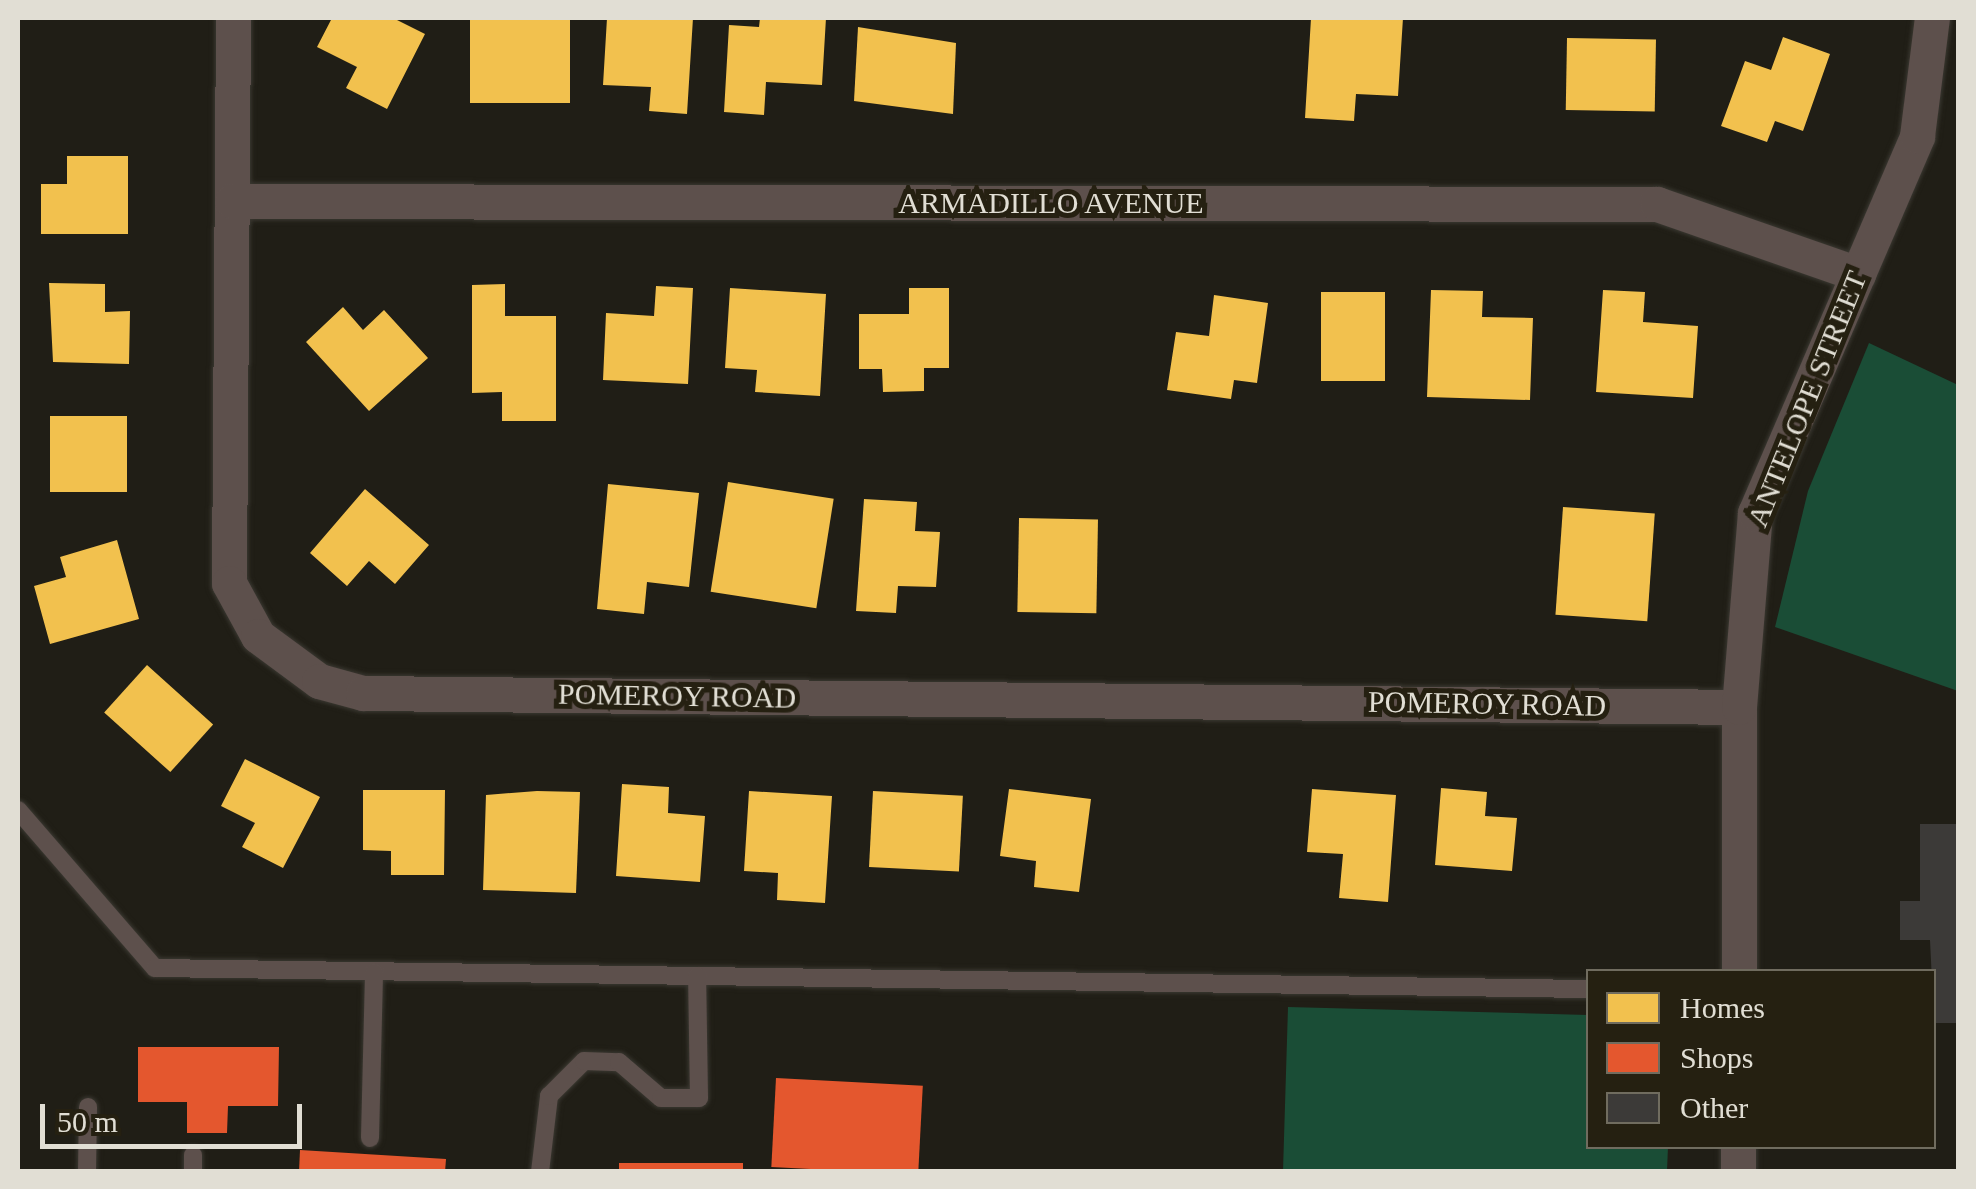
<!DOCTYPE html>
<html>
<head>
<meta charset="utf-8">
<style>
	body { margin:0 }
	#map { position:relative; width:1976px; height:1189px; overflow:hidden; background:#201e16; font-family:"Times New Roman",serif }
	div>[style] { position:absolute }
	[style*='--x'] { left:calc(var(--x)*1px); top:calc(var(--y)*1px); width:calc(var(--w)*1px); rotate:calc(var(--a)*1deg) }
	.green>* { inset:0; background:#1a4d36 }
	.homes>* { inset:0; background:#f2c14e; transform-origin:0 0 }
	.shops>* { inset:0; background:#e4572e; transform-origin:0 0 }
	.building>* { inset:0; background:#3c3a38 }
	.roads { filter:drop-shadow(0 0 2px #3a3831) drop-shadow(0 0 2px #3a3831) }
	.lane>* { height:18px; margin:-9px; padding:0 9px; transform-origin:9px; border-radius:9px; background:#5d504c }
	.street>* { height:35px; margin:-17.5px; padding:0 17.5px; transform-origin:17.5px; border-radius:17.5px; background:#5d504c }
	span { translate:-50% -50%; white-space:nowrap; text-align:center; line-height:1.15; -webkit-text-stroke:10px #252011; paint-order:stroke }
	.street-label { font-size:30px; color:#e1ded4 }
	.frame { position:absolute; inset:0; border:20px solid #e1ded4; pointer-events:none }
	.legend { position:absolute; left:1586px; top:969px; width:350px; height:180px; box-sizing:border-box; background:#252011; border:2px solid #706c5f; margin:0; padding:12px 18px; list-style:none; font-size:30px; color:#e1ded4 }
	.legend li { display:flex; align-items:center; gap:20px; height:50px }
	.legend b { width:50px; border:2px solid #706c5f }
	.scale { position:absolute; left:40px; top:1104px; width:262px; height:45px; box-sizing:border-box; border:5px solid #e1ded4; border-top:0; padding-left:12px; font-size:30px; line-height:35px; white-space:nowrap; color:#e1ded4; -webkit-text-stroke:8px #252011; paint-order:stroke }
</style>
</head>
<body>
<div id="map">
	<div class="green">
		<div style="clip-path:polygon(1869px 343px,1958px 385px,1958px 691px,1775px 627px,1808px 491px)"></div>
		<div style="clip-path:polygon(1288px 1007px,1588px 1015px,1588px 1146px,1668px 1147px,1667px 1171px,1283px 1171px)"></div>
	</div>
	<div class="homes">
		<div style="clip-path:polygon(332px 18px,393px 18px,425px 34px,387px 109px,346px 88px,357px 67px,317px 47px)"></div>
		<div style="left:470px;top:18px;width:100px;height:85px"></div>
		<div style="clip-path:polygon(607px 18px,693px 18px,687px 114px,649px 111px,651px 87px,603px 85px)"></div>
		<div style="clip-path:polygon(760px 18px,826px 18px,822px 85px,766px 82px,764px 115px,724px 112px,729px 25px,759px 27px)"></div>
		<div style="clip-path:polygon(1311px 18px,1403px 18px,1398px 96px,1356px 94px,1354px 121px,1305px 118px)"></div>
		<div style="clip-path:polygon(858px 27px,956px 43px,953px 114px,854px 101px)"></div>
		<div style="clip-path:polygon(1783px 37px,1830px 54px,1803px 131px,1775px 121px,1767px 142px,1721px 126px,1745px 61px,1771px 70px)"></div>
		<div style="left:1567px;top:38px;width:89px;height:72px;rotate:1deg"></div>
		<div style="clip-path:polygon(67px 156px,128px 156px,128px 234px,41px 234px,41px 184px,67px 184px)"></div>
		<div style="clip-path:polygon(49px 283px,105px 284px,105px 312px,130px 311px,129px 364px,53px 362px)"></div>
		<div style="clip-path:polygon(505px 284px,505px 316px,556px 316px,556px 421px,502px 421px,502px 392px,472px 393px,472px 285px)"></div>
		<div style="clip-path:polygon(656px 286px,693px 288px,688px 384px,603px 380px,606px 313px,654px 316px)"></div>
		<div style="clip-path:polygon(730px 288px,826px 294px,820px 396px,755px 392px,757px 370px,725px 368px)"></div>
		<div style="clip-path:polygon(909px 288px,949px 288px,949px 368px,924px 368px,924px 391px,883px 392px,882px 369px,859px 369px,859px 314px,909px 314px)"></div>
		<div style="clip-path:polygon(1431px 290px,1483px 291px,1482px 317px,1533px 318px,1530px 400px,1427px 397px)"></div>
		<div style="clip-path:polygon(1603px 290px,1645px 292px,1643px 322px,1698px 326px,1693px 398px,1596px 392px)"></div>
		<div style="left:1321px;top:292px;width:64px;height:89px"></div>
		<div style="clip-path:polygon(1214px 295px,1268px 303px,1257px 383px,1234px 380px,1231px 399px,1167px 390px,1176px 332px,1209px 336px)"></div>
		<div style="clip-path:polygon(343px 307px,363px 330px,384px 310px,428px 358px,369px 411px,306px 342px)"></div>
		<div style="left:50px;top:416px;width:77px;height:76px"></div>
		<div style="left:728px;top:482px;width:107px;height:111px;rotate:9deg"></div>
		<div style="clip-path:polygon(608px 484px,699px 493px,689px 587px,647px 582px,644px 614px,597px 609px)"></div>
		<div style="clip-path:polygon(365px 489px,429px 545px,395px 584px,369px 561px,347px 586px,310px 553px)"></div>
		<div style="clip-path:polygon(864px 499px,917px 502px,915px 531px,940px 532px,936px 587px,898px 586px,896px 613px,856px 611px)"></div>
		<div style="left:1563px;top:507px;width:92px;height:108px;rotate:4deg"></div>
		<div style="left:1019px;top:518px;width:79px;height:94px;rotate:1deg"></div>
		<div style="clip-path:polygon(117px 540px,139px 619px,50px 644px,34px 586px,66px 577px,60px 557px)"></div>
		<div style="left:147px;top:665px;width:89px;height:64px;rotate:42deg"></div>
		<div style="clip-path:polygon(245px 759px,320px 797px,283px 868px,242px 847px,255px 823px,221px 806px)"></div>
		<div style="clip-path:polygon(622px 784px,669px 787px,668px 813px,705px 816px,700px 882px,616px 876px)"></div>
		<div style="clip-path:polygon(1441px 788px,1487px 792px,1485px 816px,1517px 818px,1512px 871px,1435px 865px)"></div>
		<div style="clip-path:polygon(1009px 789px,1091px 799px,1079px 892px,1034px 887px,1036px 861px,1000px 856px)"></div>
		<div style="clip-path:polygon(1312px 789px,1396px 795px,1388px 902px,1339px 898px,1343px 854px,1307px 852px)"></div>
		<div style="clip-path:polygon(363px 790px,445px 790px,444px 875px,391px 875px,391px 851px,363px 850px)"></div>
		<div style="clip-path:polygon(537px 791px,580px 792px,576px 893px,483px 890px,486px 795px)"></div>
		<div style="clip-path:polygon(749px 791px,832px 796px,825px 903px,777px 900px,778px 873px,744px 871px)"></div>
		<div style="left:873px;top:791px;width:90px;height:76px;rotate:3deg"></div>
	</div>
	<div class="shops">
		<div style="clip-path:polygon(138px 1047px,279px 1047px,278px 1106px,228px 1106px,227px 1133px,187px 1133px,187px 1102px,138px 1102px)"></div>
		<div style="left:776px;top:1078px;width:147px;height:89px;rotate:3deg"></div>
		<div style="clip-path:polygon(300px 1150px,446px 1159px,445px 1172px,299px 1172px)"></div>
		<div style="left:619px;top:1163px;width:124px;height:9px"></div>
	</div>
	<div class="building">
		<div style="clip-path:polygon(1920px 824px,1958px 824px,1958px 1023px,1934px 1023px,1930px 940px,1900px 940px,1900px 901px,1920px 901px)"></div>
	</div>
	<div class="roads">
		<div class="lane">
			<div style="--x:18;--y:810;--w:209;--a:49.1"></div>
			<div style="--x:155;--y:968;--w:1433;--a:0.84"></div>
			<div style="--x:370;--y:1138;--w:166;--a:-88.6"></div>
			<div style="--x:87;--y:1172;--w:65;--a:-89.1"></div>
			<div style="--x:193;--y:1172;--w:17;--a:-90"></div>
			<div style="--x:540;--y:1172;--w:77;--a:-83.2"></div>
			<div style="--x:549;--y:1096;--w:49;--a:-45"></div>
			<div style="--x:584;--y:1061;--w:35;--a:2"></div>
			<div style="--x:619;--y:1062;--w:55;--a:40.6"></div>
			<div style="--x:661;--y:1098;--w:38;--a:0"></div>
			<div style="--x:699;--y:1098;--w:122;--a:-90.9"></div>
		</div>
		<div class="street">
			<div style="--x:233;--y:18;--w:565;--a:90.41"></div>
			<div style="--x:229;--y:583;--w:60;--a:61.3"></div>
			<div style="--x:258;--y:636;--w:76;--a:36.4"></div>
			<div style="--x:319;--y:681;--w:46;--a:15.3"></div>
			<div style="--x:363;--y:693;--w:1376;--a:0.58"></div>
			<div style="--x:232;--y:201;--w:1425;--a:0.12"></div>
			<div style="--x:1657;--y:204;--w:213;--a:19.2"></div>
			<div style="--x:1739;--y:972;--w:265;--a:-90"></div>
			<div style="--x:1739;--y:707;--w:195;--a:-85.3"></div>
			<div style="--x:1755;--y:513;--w:410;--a:-66.7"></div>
			<div style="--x:1917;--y:136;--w:119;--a:-82.8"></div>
			<div style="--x:1738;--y:1172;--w:26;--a:-90"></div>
		</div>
	</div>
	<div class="street-label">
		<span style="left:1051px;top:203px">ARMADILLO AVENUE</span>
		<span style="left:1807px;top:399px;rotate:-68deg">ANTELOPE STREET</span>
		<span style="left:677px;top:696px;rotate:1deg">POMEROY ROAD</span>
		<span style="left:1487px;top:704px;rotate:1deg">POMEROY ROAD</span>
	</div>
	<div class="frame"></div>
	<ul class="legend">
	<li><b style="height:28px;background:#f2c14e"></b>Homes</li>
	<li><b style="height:28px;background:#e4572e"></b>Shops</li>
	<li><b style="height:28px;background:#3c3a38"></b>Other</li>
	</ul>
	<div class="scale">50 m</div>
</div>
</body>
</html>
